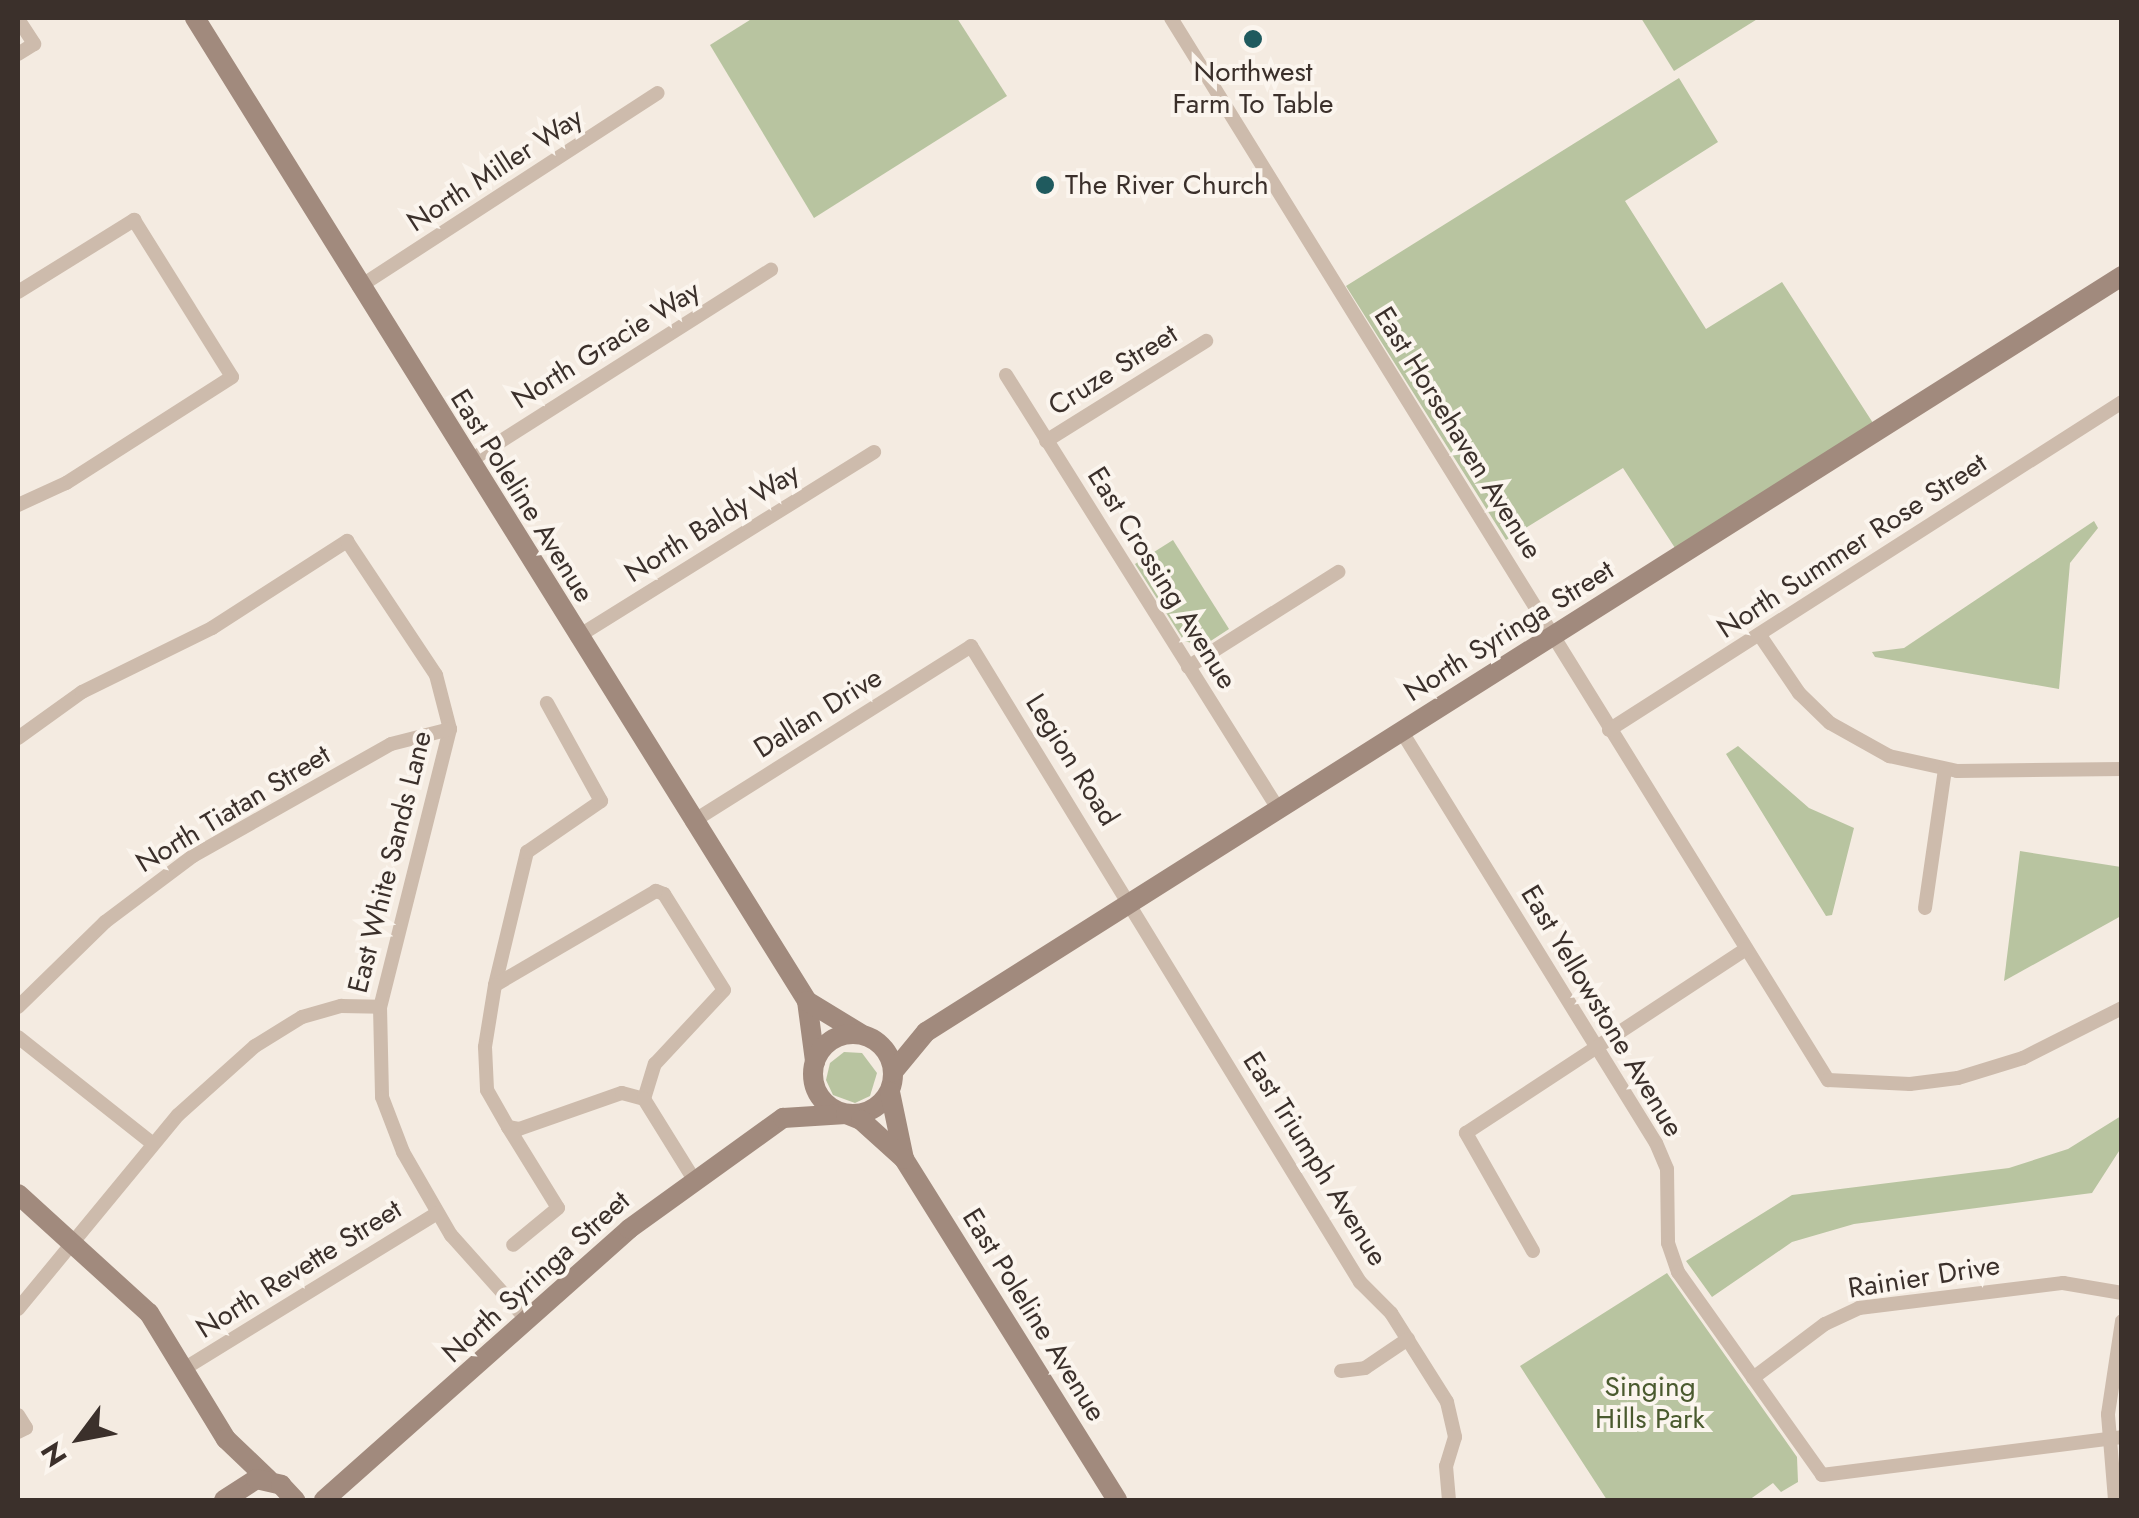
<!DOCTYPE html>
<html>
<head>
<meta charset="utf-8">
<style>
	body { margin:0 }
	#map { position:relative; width:2139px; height:1518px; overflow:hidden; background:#f4ebe1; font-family:Jost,sans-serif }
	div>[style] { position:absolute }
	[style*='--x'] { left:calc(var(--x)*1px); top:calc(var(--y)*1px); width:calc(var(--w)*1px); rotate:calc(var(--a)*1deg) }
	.green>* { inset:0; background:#b8c4a0 }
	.street>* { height:14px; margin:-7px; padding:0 7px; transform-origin:7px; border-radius:7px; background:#cdbbac }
	.secondary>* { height:20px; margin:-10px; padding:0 10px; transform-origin:10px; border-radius:10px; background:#a18a7d }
	.secondary>.ring { margin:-10px; padding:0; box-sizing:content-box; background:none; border:20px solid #a18a7d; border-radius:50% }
	.dots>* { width:28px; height:28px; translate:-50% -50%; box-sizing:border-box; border:5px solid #fbf5ee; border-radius:50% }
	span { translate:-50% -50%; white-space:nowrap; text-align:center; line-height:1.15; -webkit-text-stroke:8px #fbf5ee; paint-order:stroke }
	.poi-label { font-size:28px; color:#3b302b }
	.left { translate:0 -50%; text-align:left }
	.street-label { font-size:28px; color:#3b302b }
	.park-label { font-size:28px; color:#4a5a2e }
	.frame { position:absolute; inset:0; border:20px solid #3b302b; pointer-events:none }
	.north { position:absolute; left:30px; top:1388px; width:100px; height:100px; -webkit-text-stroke:8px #fbf5ee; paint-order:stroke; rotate:238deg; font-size:28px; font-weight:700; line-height:40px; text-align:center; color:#3b302b }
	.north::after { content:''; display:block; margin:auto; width:35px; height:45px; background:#3b302b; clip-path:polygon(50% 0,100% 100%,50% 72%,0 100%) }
</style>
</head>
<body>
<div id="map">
	<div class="green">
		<div style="clip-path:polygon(753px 18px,957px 18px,1007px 96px,814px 218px,710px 45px)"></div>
		<div style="clip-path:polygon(1641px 18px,1759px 18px,1674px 71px)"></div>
		<div style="clip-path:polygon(1679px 78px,1718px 142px,1625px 201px,1706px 329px,1782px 282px,1873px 423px,1675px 548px,1623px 468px,1506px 540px,1346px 286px)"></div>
		<div style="clip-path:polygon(2094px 521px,2098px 528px,2070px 563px,2059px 689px,1875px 657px,1872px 652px,1904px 648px)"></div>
		<div style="clip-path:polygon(1173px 540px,1229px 629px,1203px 646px,1184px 641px,1135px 564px)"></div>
		<div style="clip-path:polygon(1738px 746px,1809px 808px,1854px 828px,1832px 915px,1826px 916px,1726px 754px)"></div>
		<div style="clip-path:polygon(2020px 851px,2121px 867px,2121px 916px,2004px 981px)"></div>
		<div style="clip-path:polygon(844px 1052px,862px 1053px,877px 1073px,870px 1096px,855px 1103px,833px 1095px,826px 1080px,830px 1063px)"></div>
		<div style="clip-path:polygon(2121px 1116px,2121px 1148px,2092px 1193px,1854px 1224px,1792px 1242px,1712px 1297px,1686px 1261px,1792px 1195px,2009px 1168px,2068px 1149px)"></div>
		<div style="clip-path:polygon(1667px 1273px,1797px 1457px,1798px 1482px,1781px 1492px,1773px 1483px,1749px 1500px,1607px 1500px,1520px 1366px)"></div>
	</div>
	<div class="street">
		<div style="--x:1171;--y:18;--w:1249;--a:58.26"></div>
		<div style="--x:1828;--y:1080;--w:82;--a:2.8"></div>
		<div style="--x:1910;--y:1084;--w:48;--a:-7.1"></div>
		<div style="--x:1958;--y:1078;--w:68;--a:-17.1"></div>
		<div style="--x:2023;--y:1058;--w:111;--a:-26.8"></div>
		<div style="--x:18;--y:19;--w:30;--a:57"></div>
		<div style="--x:34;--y:44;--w:19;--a:148"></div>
		<div style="--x:359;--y:287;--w:356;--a:-33"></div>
		<div style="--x:18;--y:292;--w:137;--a:-31.8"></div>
		<div style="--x:134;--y:220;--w:185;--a:58"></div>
		<div style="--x:232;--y:377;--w:197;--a:147.4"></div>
		<div style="--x:66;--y:483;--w:53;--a:155.4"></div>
		<div style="--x:1006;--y:375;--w:510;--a:57.9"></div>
		<div style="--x:1046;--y:441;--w:189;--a:-32"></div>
		<div style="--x:468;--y:462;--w:359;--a:-32.4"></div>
		<div style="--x:577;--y:637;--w:350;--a:-31.9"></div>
		<div style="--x:1761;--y:637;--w:68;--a:55.8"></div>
		<div style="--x:1799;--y:693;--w:43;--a:44.1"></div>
		<div style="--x:1830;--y:723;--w:68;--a:29.2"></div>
		<div style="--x:1889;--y:756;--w:70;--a:12.4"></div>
		<div style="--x:1957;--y:771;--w:165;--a:-0.7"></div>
		<div style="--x:1188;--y:667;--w:178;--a:-32.3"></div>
		<div style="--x:1609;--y:730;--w:609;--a:-32.59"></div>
		<div style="--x:1402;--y:732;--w:483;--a:58.3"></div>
		<div style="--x:1656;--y:1143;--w:28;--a:67"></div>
		<div style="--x:1667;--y:1169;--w:74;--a:89.2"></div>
		<div style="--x:1668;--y:1243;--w:31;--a:71"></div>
		<div style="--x:1678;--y:1272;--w:249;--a:54.6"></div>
		<div style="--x:1822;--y:1475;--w:302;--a:-7.2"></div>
		<div style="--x:18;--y:738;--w:79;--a:-35.7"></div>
		<div style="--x:82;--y:692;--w:145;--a:-26.2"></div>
		<div style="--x:212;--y:628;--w:161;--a:-32.8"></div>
		<div style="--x:347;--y:541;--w:161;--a:56.4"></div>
		<div style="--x:436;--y:675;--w:56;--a:75.5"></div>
		<div style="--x:450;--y:729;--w:287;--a:104.1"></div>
		<div style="--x:380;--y:1007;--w:90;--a:88.7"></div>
		<div style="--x:382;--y:1097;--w:59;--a:69.1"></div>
		<div style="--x:403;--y:1152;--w:96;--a:60"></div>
		<div style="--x:451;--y:1235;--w:115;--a:48.2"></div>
		<div style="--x:692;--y:822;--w:330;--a:-32.2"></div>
		<div style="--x:971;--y:646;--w:746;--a:58.55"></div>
		<div style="--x:1360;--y:1282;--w:44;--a:45"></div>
		<div style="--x:1391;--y:1313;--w:105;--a:57.8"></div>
		<div style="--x:1447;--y:1402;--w:36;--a:77"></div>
		<div style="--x:1455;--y:1437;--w:30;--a:107"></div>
		<div style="--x:1446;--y:1466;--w:34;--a:85"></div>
		<div style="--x:1925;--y:908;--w:139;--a:-81.8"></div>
		<div style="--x:495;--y:985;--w:137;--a:-76.5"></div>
		<div style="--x:527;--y:852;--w:90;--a:-34.6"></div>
		<div style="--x:601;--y:801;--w:112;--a:-118.9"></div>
		<div style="--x:18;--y:1007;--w:122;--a:-44.3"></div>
		<div style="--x:105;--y:922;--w:110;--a:-36.9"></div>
		<div style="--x:193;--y:856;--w:227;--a:-29.5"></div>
		<div style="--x:391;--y:744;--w:61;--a:-14.3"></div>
		<div style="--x:18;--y:1037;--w:172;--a:38.4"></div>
		<div style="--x:644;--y:1099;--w:37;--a:-73"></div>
		<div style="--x:655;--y:1064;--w:101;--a:-47"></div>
		<div style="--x:724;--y:990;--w:113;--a:-122"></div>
		<div style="--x:664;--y:894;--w:9;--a:-159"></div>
		<div style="--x:656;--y:891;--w:186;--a:149.7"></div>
		<div style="--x:495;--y:985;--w:63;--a:99.2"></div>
		<div style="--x:485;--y:1047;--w:43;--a:87.3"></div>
		<div style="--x:487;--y:1090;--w:43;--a:60.4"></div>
		<div style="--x:508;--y:1127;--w:11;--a:10"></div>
		<div style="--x:519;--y:1129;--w:109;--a:-19.3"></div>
		<div style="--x:622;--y:1093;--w:23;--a:15"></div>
		<div style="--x:644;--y:1099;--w:93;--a:58.2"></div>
		<div style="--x:508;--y:1127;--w:95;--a:58.3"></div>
		<div style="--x:558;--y:1208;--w:58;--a:140.6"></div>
		<div style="--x:1533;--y:1251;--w:136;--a:-119.6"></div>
		<div style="--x:1466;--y:1133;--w:334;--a:-33.3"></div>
		<div style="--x:18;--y:1309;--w:251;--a:-50.5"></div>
		<div style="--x:178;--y:1115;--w:103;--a:-41.9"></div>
		<div style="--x:255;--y:1046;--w:55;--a:-31.7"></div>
		<div style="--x:302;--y:1017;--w:41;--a:-15.8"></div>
		<div style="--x:341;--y:1006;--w:39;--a:1"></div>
		<div style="--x:187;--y:1367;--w:294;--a:-31.6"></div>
		<div style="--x:1341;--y:1371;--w:24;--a:-7"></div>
		<div style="--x:1365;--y:1368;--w:52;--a:-34"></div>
		<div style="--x:1753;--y:1378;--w:90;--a:-36.9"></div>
		<div style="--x:1825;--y:1324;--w:38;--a:-25"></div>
		<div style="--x:1859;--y:1308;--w:206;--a:-7"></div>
		<div style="--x:2063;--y:1283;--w:60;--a:9.6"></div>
		<div style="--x:18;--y:1415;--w:15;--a:58"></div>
		<div style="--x:26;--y:1428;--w:9;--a:153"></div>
		<div style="--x:2115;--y:1500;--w:86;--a:-94.7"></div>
		<div style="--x:2108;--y:1414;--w:94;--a:-81.4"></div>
	</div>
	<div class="secondary">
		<div style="--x:195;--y:18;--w:1158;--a:58.09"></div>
		<div style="--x:807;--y:1001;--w:61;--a:82.4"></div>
		<div style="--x:807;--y:1001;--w:63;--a:31.4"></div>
		<div class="ring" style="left:813px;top:1034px;width:60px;height:60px"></div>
		<div style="--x:893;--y:1072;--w:52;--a:-50.5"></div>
		<div style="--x:926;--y:1032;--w:1415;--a:-32.3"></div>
		<div style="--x:890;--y:1092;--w:68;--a:78.2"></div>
		<div style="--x:904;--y:1159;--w:402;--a:58"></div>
		<div style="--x:18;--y:1194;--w:177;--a:42.3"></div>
		<div style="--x:149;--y:1313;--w:148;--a:58.6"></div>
		<div style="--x:226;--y:1439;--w:59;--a:43.6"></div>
		<div style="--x:224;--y:1500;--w:38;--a:-33"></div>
		<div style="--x:256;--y:1479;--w:26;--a:13"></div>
		<div style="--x:281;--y:1485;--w:21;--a:47"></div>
		<div style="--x:324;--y:1500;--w:408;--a:-41.6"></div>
		<div style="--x:629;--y:1229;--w:190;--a:-35.8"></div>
		<div style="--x:783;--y:1118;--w:63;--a:-3.6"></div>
		<div style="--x:846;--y:1114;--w:16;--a:22"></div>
		<div style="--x:861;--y:1120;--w:58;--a:42.2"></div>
	</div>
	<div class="dots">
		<div style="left:1253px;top:39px;background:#1f5a5e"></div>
		<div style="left:1045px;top:185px;background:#1f5a5e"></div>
	</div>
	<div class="poi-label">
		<span style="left:1253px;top:88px">Northwest<br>Farm To Table</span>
		<span class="left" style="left:1065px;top:185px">The River Church</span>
	</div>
	<div class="street-label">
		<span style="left:495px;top:170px;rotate:-33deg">North Miller Way</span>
		<span style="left:606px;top:345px;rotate:-32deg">North Gracie Way</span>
		<span style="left:1113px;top:370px;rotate:-32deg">Cruze Street</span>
		<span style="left:1458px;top:433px;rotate:58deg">East Horsehaven Avenue</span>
		<span style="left:522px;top:496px;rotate:58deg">East Poleline Avenue</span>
		<span style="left:712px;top:523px;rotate:-32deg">North Baldy Way</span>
		<span style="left:1852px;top:546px;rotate:-33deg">North Summer Rose Street</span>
		<span style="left:1162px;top:578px;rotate:58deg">East Crossing Avenue</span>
		<span style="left:1509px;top:631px;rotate:-32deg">North Syringa Street</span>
		<span style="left:818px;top:713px;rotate:-32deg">Dallan Drive</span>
		<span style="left:1072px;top:760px;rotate:58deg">Legion Road</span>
		<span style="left:233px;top:809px;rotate:-31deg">North Tiatan Street</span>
		<span style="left:390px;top:862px;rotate:-76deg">East White Sands Lane</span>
		<span style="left:1602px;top:1011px;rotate:59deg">East Yellowstone Avenue</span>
		<span style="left:1315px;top:1159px;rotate:58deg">East Triumph Avenue</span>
		<span style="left:299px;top:1269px;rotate:-32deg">North Revette Street</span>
		<span style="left:536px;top:1277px;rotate:-42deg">North Syringa Street</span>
		<span style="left:1924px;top:1277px;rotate:-9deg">Rainier Drive</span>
		<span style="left:1034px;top:1315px;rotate:58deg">East Poleline Avenue</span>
	</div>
	<div class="park-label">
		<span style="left:1650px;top:1403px">Singing<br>Hills Park</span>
	</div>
	<div class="frame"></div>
	<div class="north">N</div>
</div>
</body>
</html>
